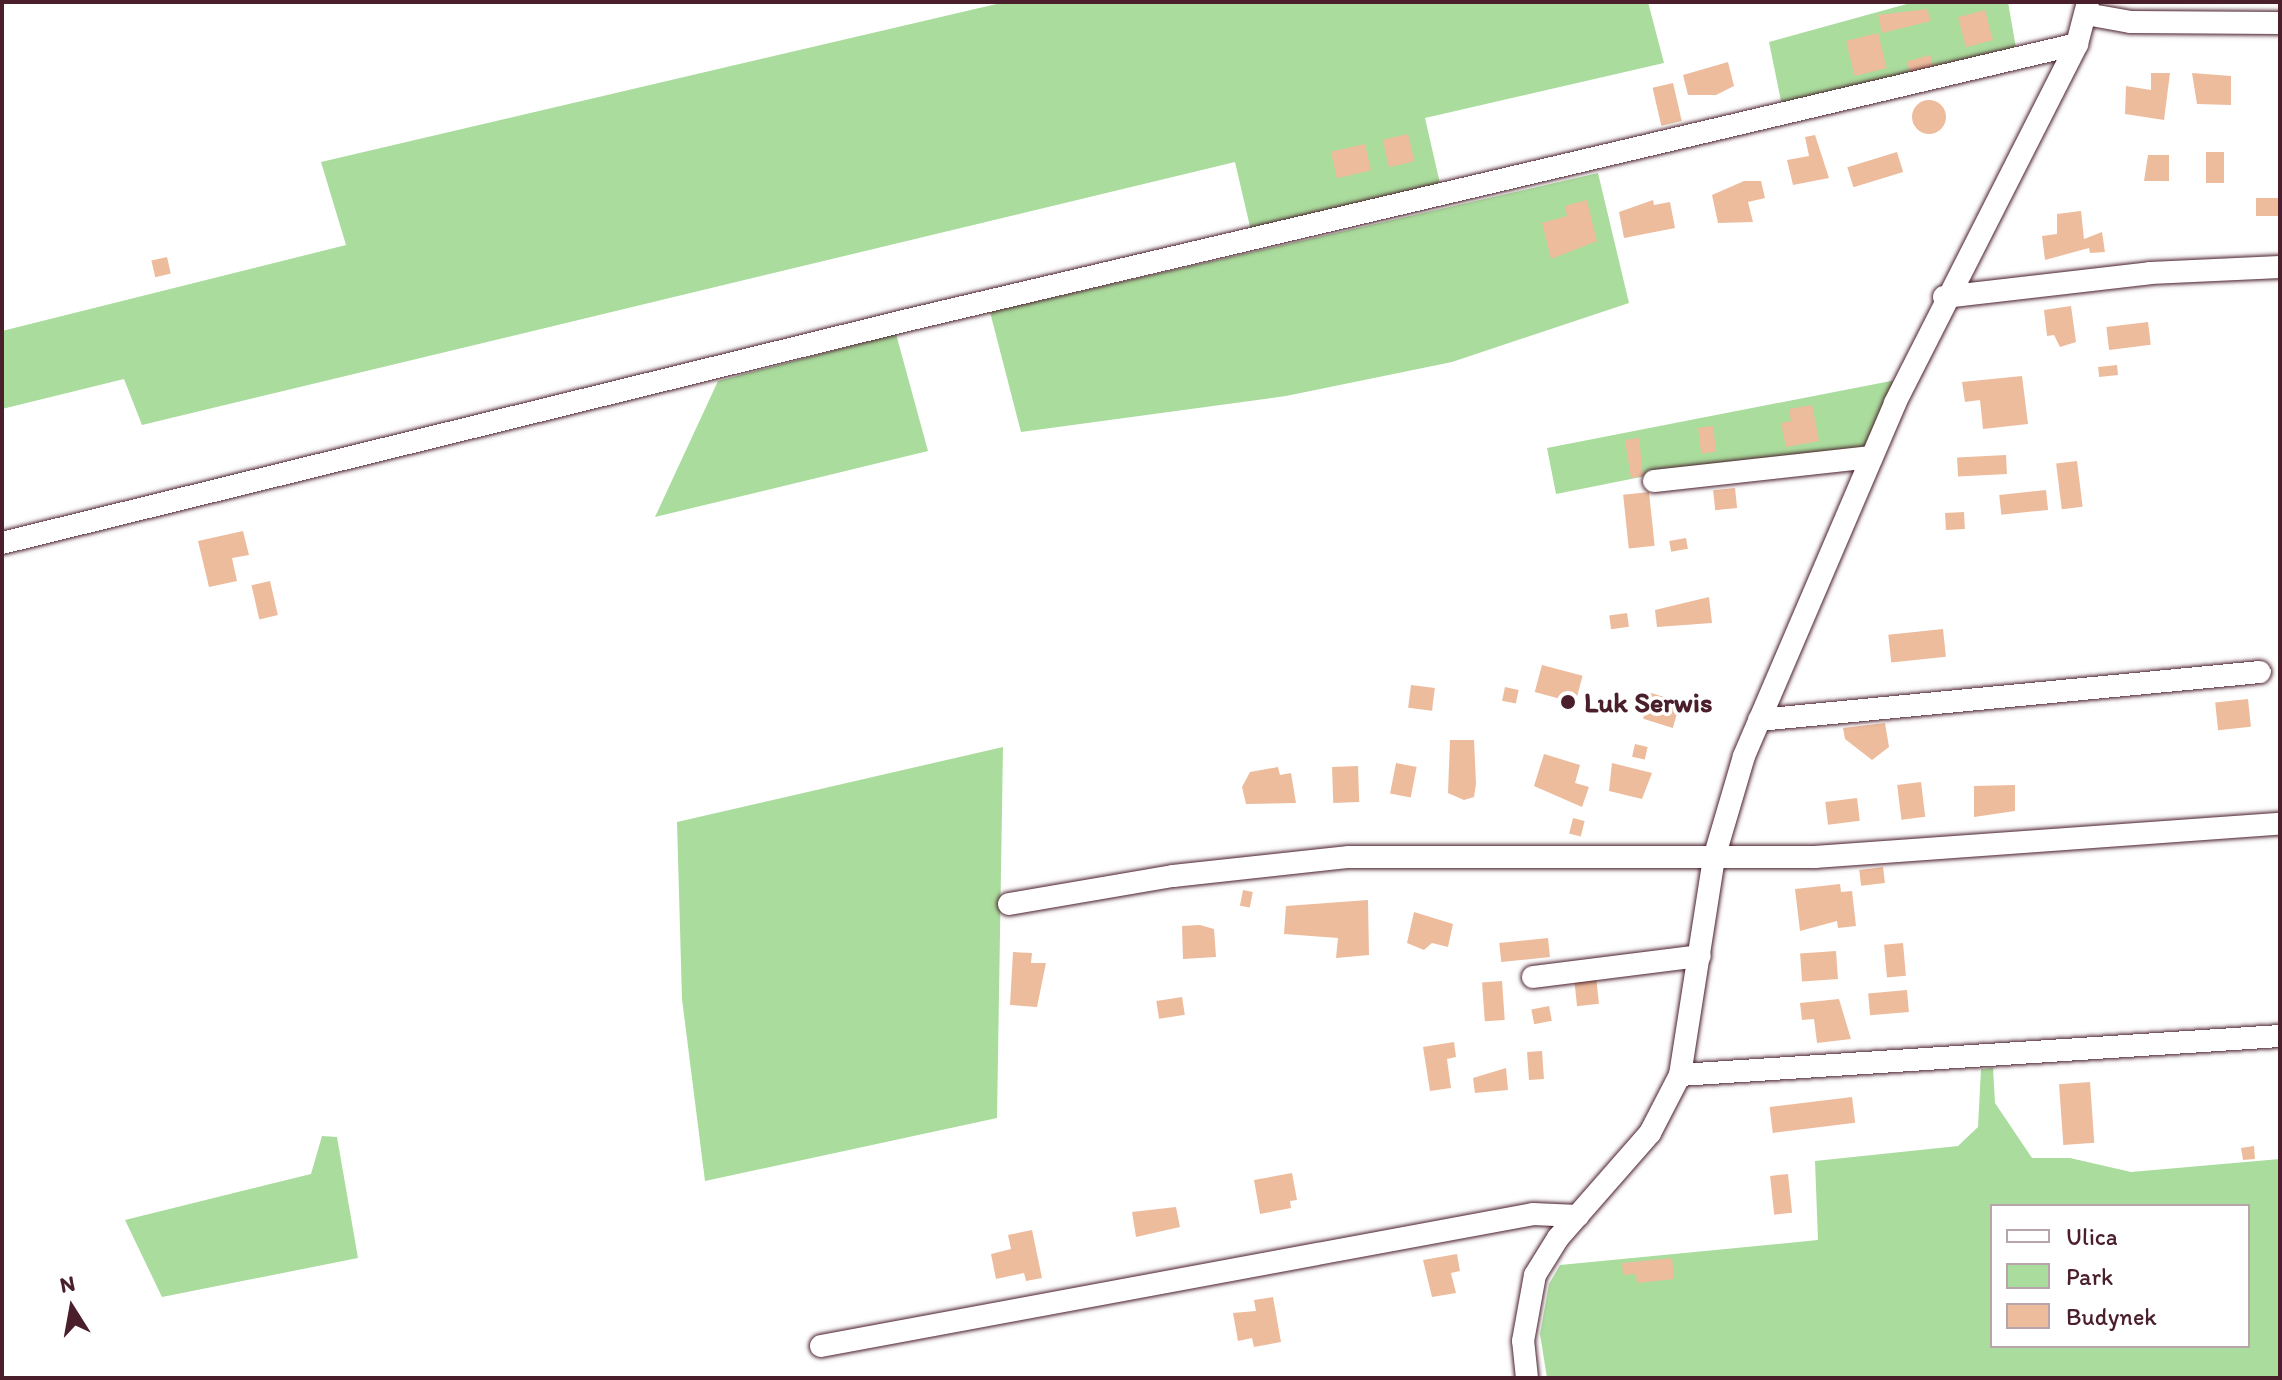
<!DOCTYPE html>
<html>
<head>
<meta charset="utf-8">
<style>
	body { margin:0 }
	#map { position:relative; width:2282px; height:1380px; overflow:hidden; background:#fff; font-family:Itim,sans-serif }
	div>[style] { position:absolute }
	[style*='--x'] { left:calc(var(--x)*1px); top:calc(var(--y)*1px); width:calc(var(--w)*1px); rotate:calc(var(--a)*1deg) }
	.green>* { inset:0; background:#aadc9d }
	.building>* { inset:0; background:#edbc9d; transform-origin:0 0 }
	.round { border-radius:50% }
	.roads { filter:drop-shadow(0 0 2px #4a1f2b) drop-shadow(0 0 2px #4a1f2b) }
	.minor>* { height:22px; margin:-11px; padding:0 11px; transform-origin:11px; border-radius:11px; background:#fff }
	.dots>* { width:22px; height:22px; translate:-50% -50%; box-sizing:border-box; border:4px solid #fff; border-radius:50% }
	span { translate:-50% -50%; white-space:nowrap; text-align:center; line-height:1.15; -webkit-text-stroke:7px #fff; paint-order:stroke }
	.poi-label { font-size:28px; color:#4a1f2b; font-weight:700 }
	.left { translate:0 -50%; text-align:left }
	.frame { position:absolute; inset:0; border:4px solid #4a1f2b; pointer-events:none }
	.legend { position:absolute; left:1990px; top:1204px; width:260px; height:144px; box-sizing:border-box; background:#fff; border:2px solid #b7a5aa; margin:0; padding:10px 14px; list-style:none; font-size:24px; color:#4a1f2b }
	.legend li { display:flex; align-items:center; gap:16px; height:40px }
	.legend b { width:40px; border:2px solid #b7a5aa }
	.north { position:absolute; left:32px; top:1268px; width:80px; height:80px; -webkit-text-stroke:6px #fff; paint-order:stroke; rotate:349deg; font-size:22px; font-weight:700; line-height:32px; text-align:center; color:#4a1f2b }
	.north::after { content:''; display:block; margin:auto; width:28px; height:36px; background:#4a1f2b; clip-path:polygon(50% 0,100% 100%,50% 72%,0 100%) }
</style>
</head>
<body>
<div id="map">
	<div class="green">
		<div style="clip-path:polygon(1005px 2px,1648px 2px,1664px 63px,1425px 118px,1441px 188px,1251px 231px,1235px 162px,142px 425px,124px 379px,2px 409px,2px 331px,346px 245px,321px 162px)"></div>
		<div style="clip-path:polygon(1914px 2px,2008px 2px,2016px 48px,1782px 106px,1769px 42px)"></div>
		<div style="clip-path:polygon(1598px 173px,1629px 303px,1452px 362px,1286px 396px,1021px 432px,990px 312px)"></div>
		<div style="clip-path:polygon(896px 334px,928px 451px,655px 517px,718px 381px)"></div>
		<div style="clip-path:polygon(1896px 380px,1865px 452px,1656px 474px,1556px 494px,1547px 448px)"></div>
		<div style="clip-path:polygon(1003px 747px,997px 1118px,705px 1181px,682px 999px,677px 822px)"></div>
		<div style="clip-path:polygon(evenodd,1993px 1068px,1995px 1103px,2032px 1158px,2070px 1158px,2131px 1172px,2280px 1159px,2280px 1378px,1547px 1378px,1540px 1334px,1549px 1284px,1560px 1265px,1818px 1240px,1815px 1161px,1958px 1146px,1978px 1127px,1981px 1069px,1993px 1068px,1992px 1206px,2248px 1206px,2248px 1346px,1992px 1346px,1992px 1206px)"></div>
		<div style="clip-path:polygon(322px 1136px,337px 1137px,358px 1258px,162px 1297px,125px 1220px,311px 1174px)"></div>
	</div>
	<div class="building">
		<div style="clip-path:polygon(1927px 9px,1931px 21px,1882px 33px,1878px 15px)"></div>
		<div style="left:1985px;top:10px;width:31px;height:28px;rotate:75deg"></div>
		<div style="left:1878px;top:33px;width:36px;height:33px;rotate:76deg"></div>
		<div style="left:1930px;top:55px;width:15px;height:24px;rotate:74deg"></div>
		<div style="clip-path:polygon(1728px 62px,1734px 86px,1716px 95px,1688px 95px,1683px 75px)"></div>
		<div style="clip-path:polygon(2151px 73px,2170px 73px,2164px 120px,2125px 114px,2126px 86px,2151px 90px)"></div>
		<div style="clip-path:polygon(2192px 73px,2231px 76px,2231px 105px,2197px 104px)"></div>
		<div style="left:1673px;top:83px;width:39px;height:21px;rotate:77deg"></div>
		<div class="round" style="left:1912px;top:100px;width:34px;height:34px"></div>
		<div style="left:1408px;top:134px;width:28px;height:26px;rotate:77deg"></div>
		<div style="clip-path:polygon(1815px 135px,1829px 178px,1793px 185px,1787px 160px,1809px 156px,1805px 137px)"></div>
		<div style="left:1365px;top:144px;width:27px;height:35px;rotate:77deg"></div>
		<div style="left:1897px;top:152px;width:21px;height:52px;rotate:73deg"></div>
		<div style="left:2206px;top:152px;width:18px;height:31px"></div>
		<div style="clip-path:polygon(2148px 155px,2169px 155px,2169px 181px,2144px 181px)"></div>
		<div style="clip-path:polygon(1744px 181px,1761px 181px,1765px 198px,1748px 202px,1753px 222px,1718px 223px,1712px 195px)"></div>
		<div style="left:2256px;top:198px;width:24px;height:18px"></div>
		<div style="clip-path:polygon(1587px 200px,1597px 241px,1551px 259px,1542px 223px,1567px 216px,1565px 206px)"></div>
		<div style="clip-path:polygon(1653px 200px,1654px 205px,1670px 202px,1675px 228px,1624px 238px,1619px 212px)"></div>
		<div style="clip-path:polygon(2081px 211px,2084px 239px,2102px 232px,2105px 252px,2090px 253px,2089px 248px,2045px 260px,2042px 236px,2057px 234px,2057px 214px)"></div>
		<div style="left:167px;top:257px;width:17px;height:16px;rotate:77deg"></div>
		<div style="clip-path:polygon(2071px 306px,2076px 342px,2060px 347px,2054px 335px,2047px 336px,2044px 310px)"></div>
		<div style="left:2148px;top:322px;width:23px;height:42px;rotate:83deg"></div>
		<div style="left:2117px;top:365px;width:10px;height:19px;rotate:84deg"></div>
		<div style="clip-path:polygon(2022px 376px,2028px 424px,1983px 429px,1980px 400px,1965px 402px,1962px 382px)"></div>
		<div style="clip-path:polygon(1812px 405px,1819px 441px,1786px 447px,1781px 423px,1791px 421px,1789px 409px)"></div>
		<div style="left:1713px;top:426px;width:26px;height:15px;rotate:83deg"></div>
		<div style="clip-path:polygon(1639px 438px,1643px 476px,1631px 478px,1625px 440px)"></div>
		<div style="left:2006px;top:455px;width:19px;height:49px;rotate:87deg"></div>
		<div style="left:2077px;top:461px;width:46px;height:21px;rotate:83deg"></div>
		<div style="left:1735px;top:488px;width:20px;height:22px;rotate:84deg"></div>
		<div style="left:2046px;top:490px;width:20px;height:47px;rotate:84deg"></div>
		<div style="left:1649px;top:492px;width:54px;height:26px;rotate:84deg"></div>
		<div style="left:1964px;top:512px;width:17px;height:19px;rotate:87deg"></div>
		<div style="clip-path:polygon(243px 531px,249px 555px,232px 558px,237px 581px,209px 587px,198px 541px)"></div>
		<div style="left:1686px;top:538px;width:11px;height:17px;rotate:80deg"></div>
		<div style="left:270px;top:581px;width:35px;height:19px;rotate:77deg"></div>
		<div style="clip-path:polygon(1709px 597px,1712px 623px,1657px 627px,1655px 610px)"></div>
		<div style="left:1627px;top:613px;width:14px;height:18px;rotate:82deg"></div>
		<div style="left:1943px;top:629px;width:28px;height:55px;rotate:84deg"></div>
		<div style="left:1542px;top:665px;width:42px;height:28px;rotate:15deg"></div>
		<div style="left:1411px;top:685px;width:24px;height:23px;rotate:7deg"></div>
		<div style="left:1505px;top:687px;width:14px;height:14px;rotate:12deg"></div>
		<div style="left:1651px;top:693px;width:31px;height:27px;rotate:17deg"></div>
		<div style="left:2248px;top:699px;width:28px;height:33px;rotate:84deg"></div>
		<div style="clip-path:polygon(1885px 723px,1889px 747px,1872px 760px,1845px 739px,1843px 728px)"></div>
		<div style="clip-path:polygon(1450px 740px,1474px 740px,1476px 784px,1474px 797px,1464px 800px,1448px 793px)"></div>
		<div style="left:1635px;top:744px;width:13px;height:13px;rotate:13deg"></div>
		<div style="clip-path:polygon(1544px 754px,1580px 765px,1575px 783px,1589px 787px,1582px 807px,1534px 786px)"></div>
		<div style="left:1396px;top:763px;width:21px;height:31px;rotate:11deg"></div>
		<div style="clip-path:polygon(1612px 763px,1652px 773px,1642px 799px,1609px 791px)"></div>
		<div style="left:1358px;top:766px;width:36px;height:26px;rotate:88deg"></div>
		<div style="clip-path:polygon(1278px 767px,1280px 775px,1291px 773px,1296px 803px,1246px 804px,1242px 787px,1250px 772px)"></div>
		<div style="left:1921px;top:782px;width:35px;height:24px;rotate:83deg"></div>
		<div style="clip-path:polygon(2015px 785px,2015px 811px,1974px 817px,1974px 786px)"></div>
		<div style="left:1857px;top:798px;width:23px;height:32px;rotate:83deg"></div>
		<div style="left:1573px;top:818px;width:12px;height:16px;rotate:14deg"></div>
		<div style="left:1883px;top:867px;width:16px;height:24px;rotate:83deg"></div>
		<div style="clip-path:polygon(1840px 884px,1841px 892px,1852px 891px,1856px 926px,1838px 928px,1837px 921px,1800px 931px,1795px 889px)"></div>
		<div style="left:1243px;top:890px;width:10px;height:16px;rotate:11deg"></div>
		<div style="clip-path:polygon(1368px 900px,1369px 955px,1336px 958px,1338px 938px,1284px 934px,1286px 906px)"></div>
		<div style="clip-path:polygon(1414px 912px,1453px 924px,1448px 947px,1432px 943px,1424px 950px,1407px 943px)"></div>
		<div style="clip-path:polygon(1200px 925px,1214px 929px,1216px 957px,1183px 959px,1182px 926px)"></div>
		<div style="left:1548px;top:938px;width:19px;height:49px;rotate:84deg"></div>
		<div style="left:1903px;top:943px;width:33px;height:19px;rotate:85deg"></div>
		<div style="left:1836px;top:951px;width:28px;height:36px;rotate:86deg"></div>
		<div style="clip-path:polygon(1013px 952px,1032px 953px,1031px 963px,1046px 963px,1037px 1007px,1010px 1005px)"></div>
		<div style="left:1596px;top:976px;width:28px;height:22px;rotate:84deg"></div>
		<div style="left:1502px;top:981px;width:39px;height:20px;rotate:86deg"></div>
		<div style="left:1907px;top:990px;width:22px;height:39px;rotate:85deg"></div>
		<div style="left:1182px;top:997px;width:18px;height:26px;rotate:81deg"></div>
		<div style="clip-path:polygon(1839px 999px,1851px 1039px,1817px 1043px,1814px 1019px,1802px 1020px,1800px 1003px)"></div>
		<div style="left:1549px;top:1006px;width:15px;height:18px;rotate:79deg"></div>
		<div style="clip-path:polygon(1454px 1042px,1456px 1057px,1447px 1059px,1451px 1088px,1430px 1091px,1423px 1047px)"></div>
		<div style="left:1542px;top:1051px;width:28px;height:15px;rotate:86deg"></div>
		<div style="clip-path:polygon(1506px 1068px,1508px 1090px,1475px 1093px,1473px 1078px)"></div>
		<div style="left:2090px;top:1082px;width:61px;height:31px;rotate:86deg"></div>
		<div style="left:1852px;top:1097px;width:26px;height:83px;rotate:83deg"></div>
		<div style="clip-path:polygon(2254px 1146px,2255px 1159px,2243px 1160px,2241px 1148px)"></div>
		<div style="clip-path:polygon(1292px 1173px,1297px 1200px,1290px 1201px,1291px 1208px,1260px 1214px,1254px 1180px)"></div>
		<div style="left:1788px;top:1174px;width:39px;height:18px;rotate:84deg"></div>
		<div style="clip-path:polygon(1176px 1207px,1180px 1227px,1136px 1237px,1132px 1212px)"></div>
		<div style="clip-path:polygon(1032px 1230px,1042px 1278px,1026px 1281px,1024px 1273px,996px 1279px,991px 1254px,1011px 1249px,1008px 1235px)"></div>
		<div style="clip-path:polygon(1457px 1254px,1460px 1271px,1451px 1273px,1456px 1293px,1432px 1297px,1423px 1260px)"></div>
		<div style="clip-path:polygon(1672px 1258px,1674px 1279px,1637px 1283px,1636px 1274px,1623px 1275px,1622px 1263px)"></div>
		<div style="clip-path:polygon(1273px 1297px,1281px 1342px,1254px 1347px,1252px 1338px,1238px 1341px,1233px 1313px,1256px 1311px,1254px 1300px)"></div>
	</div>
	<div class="roads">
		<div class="minor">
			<div style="--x:2086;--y:14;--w:46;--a:10.1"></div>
			<div style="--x:2131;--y:22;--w:149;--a:0.4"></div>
			<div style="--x:1944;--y:297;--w:207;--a:-6.6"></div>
			<div style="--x:2150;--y:273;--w:130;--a:-2.6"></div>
			<div style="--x:1654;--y:481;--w:219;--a:-6.3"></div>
			<div style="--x:2;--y:543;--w:937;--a:-13.83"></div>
			<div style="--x:912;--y:319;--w:1197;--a:-13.28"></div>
			<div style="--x:1759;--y:720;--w:503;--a:-5.47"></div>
			<div style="--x:1009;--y:904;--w:166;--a:-9.7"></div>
			<div style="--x:1173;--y:876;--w:177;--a:-6.2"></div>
			<div style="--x:1349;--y:857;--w:466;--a:0"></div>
			<div style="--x:1815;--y:857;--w:466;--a:-4.1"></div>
			<div style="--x:1533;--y:977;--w:168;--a:-7.2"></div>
			<div style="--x:1680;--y:1075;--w:601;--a:-3.72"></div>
			<div style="--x:821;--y:1346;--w:724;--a:-10.5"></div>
			<div style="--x:1533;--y:1214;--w:45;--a:2.5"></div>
			<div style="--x:1527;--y:1378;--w:37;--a:-96"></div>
			<div style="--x:1523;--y:1341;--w:67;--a:-79.7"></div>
			<div style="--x:1535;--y:1275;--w:44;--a:-58.1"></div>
			<div style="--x:1558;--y:1238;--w:140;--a:-48.8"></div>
			<div style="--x:1650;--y:1133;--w:65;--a:-62.7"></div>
			<div style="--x:1680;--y:1075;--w:220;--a:-81.1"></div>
			<div style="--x:1714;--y:858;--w:106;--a:-73.6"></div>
			<div style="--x:1744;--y:756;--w:384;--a:-66.8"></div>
			<div style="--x:1895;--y:403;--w:402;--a:-63.1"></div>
			<div style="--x:2077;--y:44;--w:43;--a:-75.3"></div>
		</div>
	</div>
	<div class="dots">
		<div style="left:1568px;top:702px;background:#4a1f2b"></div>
	</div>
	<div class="poi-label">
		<span class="left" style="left:1584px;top:702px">Luk Serwis</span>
	</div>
	<div class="frame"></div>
	<ul class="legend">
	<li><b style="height:10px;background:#fff"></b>Ulica</li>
	<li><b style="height:22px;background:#aadc9d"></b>Park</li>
	<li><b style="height:22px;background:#edbc9d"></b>Budynek</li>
	</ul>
	<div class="north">N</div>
</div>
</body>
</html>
